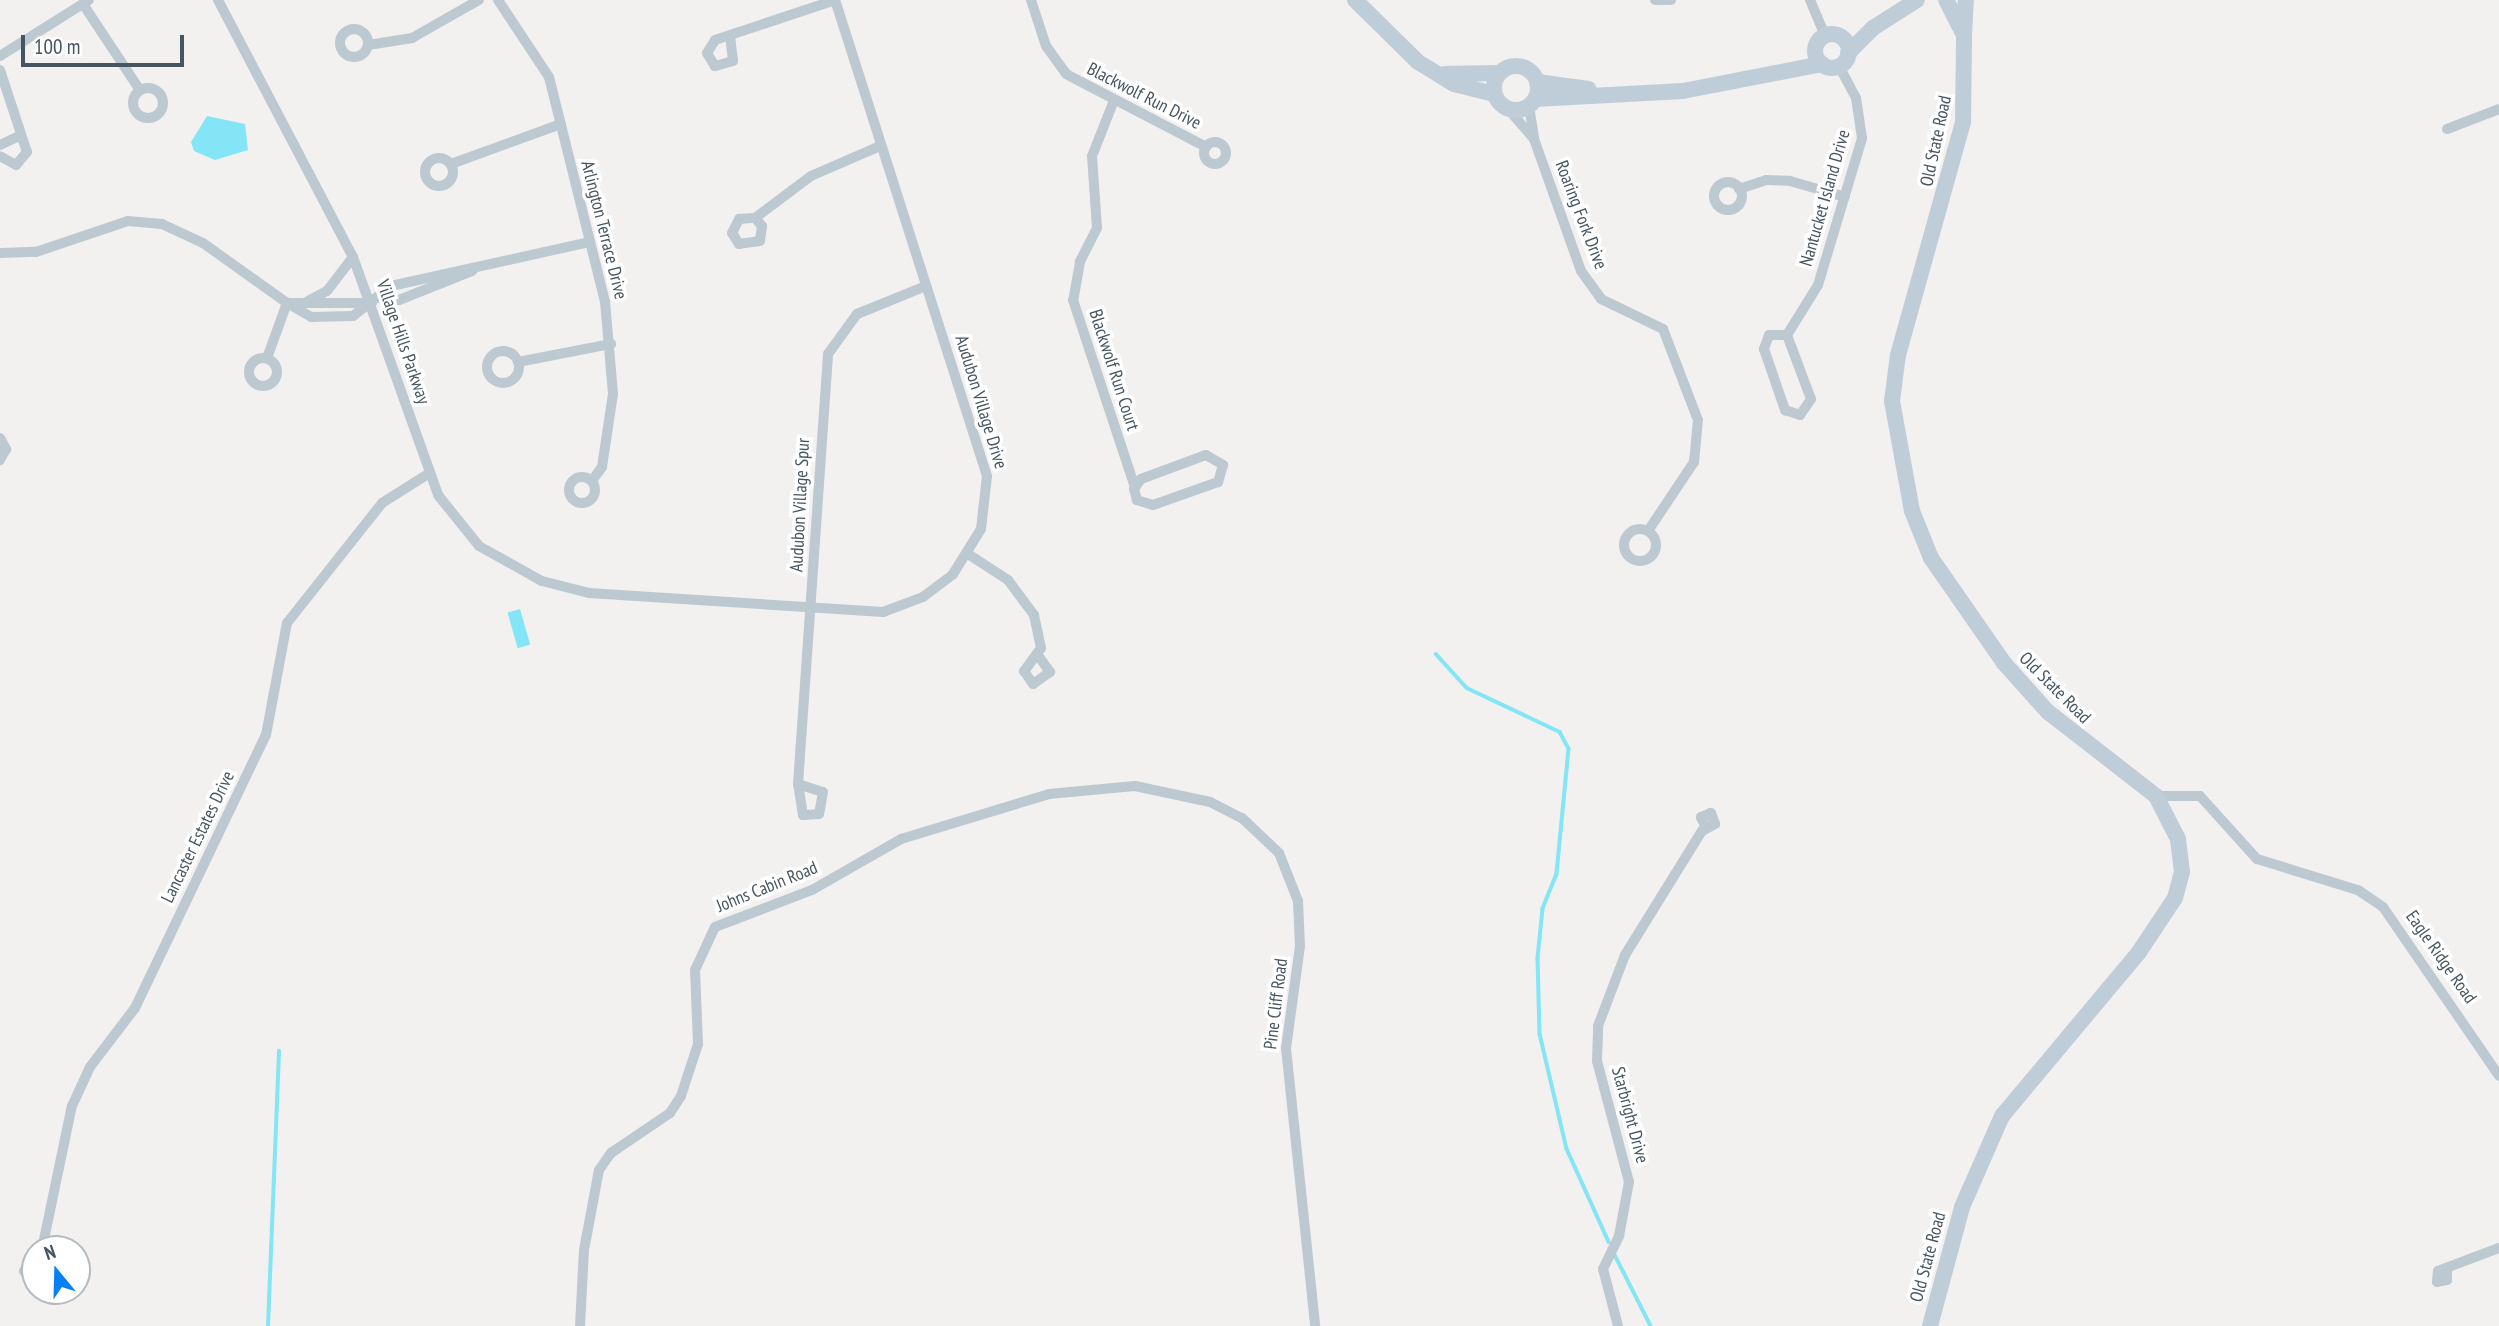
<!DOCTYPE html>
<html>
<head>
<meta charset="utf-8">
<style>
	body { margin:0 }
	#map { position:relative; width:2499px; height:1326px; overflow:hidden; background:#f3f0f0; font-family:"PT Sans Narrow",sans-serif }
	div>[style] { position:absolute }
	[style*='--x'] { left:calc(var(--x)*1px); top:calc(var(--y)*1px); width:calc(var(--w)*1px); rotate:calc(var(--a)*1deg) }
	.water>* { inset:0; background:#83e5f5; transform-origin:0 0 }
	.stream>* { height:3.5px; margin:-1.75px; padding:0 1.75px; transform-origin:1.75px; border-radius:1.75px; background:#83e5f5 }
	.street>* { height:10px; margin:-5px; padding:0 5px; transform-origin:5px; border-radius:5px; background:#bcc9d1 }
	.street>.ring { margin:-5px; padding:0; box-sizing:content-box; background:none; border:10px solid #bcc9d1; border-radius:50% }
	.secondary>* { height:16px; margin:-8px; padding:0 8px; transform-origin:8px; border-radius:8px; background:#bfcdd9 }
	.secondary>.ring { margin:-8px; padding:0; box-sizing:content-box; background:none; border:16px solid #bfcdd9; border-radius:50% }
	span { translate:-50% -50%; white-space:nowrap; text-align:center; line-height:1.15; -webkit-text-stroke:7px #fff; paint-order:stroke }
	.street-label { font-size:18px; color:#465560 }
	.north { position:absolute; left:21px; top:1235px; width:70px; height:70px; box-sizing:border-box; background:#fff; border:2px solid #b5bbbf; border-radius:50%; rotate:341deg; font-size:19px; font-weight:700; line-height:28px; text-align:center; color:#465560 }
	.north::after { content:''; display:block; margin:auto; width:24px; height:32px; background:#077ff6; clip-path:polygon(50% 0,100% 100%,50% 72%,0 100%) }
	.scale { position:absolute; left:21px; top:35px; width:163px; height:32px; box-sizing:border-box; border:4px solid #465560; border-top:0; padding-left:9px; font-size:21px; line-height:24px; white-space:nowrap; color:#465560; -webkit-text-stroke:5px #fff; paint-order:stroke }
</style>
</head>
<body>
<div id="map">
	<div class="water">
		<div style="clip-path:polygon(207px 116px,245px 124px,248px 150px,215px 160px,194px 151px,191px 142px)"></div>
		<div style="left:520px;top:609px;width:37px;height:13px;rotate:74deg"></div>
	</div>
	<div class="stream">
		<div style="--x:1436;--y:654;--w:46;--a:47.6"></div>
		<div style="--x:1467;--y:688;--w:103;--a:25.3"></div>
		<div style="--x:1560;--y:732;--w:19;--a:62"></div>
		<div style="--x:1569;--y:749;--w:126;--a:95.5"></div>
		<div style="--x:1557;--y:874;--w:38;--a:112"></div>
		<div style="--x:1543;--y:909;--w:49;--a:95.8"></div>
		<div style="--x:1538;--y:958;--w:76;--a:88.5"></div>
		<div style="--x:1540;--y:1034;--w:118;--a:76.8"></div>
		<div style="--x:1567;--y:1149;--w:102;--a:65.7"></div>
		<div style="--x:1615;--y:1255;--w:80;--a:63.1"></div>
		<div style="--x:268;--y:1326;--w:275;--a:-87.7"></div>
	</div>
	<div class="street">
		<div style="--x:218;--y:0;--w:290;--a:62.3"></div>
		<div style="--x:353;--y:257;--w:253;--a:70.3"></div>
		<div style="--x:438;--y:495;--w:65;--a:51.2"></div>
		<div style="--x:479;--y:546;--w:72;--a:29.1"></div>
		<div style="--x:542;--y:581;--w:49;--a:14.3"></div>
		<div style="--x:589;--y:593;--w:295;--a:3.7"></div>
		<div style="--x:883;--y:612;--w:43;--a:-20.6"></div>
		<div style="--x:923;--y:597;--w:38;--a:-37"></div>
		<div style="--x:953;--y:574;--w:53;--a:-58.1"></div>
		<div style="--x:981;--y:529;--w:53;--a:-83.5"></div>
		<div style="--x:987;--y:476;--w:500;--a:-107.7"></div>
		<div style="--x:498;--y:0;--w:92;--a:56.5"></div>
		<div style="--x:549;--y:77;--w:232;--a:76"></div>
		<div style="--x:605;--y:302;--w:92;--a:85"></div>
		<div style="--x:613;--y:394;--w:74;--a:98.6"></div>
		<div style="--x:602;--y:467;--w:17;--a:126"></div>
		<div style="--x:1031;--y:0;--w:48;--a:71.9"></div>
		<div style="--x:1046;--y:46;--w:34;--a:54"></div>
		<div style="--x:1066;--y:74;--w:158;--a:27.5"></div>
		<div style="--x:1655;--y:0;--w:16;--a:0"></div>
		<div style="--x:1810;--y:0;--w:38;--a:67"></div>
		<div style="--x:83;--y:4;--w:103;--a:56.5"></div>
		<div class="ring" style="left:340px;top:29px;width:18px;height:18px"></div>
		<div style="--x:730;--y:36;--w:25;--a:83"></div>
		<div style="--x:733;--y:61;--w:19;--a:164"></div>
		<div style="--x:715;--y:66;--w:15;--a:-122"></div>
		<div style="--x:707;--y:53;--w:15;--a:-58"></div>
		<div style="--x:715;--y:40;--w:126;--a:-18.4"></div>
		<div style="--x:368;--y:45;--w:45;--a:-9"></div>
		<div style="--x:412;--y:38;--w:77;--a:-29.6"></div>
		<div style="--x:0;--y:56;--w:105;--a:-32.2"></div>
		<div style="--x:0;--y:70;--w:86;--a:71.8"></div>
		<div style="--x:27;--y:152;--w:17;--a:130"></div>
		<div style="--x:16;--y:165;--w:18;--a:-151"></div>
		<div class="ring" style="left:133px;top:88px;width:20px;height:20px"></div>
		<div style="--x:1113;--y:103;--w:57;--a:111.6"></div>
		<div style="--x:1092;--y:156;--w:72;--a:86"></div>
		<div style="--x:1097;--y:228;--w:38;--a:117"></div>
		<div style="--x:1080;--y:262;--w:39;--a:100"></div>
		<div style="--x:1073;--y:300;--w:197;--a:71.7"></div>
		<div style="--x:1529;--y:106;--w:33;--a:81"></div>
		<div style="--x:1534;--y:139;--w:140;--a:70.4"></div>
		<div style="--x:1581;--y:271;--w:34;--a:54"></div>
		<div style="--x:1601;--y:299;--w:69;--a:25.8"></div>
		<div style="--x:1663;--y:329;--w:97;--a:69"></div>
		<div style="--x:1698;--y:420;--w:42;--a:95.4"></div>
		<div style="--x:1694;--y:462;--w:83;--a:123.7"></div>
		<div style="--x:1508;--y:109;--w:40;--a:49"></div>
		<div style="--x:2447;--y:129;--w:56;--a:-21"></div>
		<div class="ring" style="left:1204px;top:142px;width:12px;height:12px"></div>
		<div style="--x:0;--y:145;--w:23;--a:-25"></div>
		<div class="ring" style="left:425px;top:158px;width:18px;height:18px"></div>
		<div style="--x:451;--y:164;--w:117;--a:-20"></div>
		<div class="ring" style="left:1714px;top:182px;width:18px;height:18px"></div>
		<div style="--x:1739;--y:189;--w:28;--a:-18"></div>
		<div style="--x:1766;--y:180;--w:24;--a:2"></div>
		<div style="--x:1790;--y:181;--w:57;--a:16.2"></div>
		<div style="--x:755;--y:218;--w:11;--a:49"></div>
		<div style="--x:762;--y:226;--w:15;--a:98"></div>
		<div style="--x:760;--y:241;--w:21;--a:172"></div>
		<div style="--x:739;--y:244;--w:13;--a:-122"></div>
		<div style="--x:732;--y:233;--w:16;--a:-63"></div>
		<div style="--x:739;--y:219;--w:16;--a:-4"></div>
		<div style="--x:755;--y:218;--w:70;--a:-36.9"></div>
		<div style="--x:811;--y:176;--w:75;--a:-23.5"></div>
		<div style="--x:0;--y:253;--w:36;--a:-2"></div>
		<div style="--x:36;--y:252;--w:97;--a:-18.6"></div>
		<div style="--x:128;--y:221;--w:34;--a:5"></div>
		<div style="--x:162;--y:224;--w:45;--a:24.9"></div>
		<div style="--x:203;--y:243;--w:103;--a:35.5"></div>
		<div style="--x:287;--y:303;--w:85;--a:0"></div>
		<div style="--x:380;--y:298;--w:19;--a:6"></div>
		<div style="--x:399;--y:300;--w:79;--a:-21.7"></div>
		<div style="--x:308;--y:301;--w:21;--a:-28"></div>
		<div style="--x:327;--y:291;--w:43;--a:-52.6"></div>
		<div style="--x:1787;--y:335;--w:18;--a:180"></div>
		<div style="--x:1769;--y:335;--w:15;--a:110"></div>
		<div style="--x:1764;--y:349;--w:65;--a:71"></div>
		<div style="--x:1785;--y:410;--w:16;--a:18"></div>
		<div style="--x:1800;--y:415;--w:19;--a:-55"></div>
		<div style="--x:1811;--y:399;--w:68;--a:-110.6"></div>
		<div style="--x:1787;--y:335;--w:59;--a:-58.2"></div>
		<div style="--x:1818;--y:285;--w:153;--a:-73.3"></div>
		<div style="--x:1862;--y:138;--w:40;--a:-98.5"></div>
		<div style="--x:1856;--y:98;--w:36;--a:-118"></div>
		<div class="ring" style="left:487px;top:351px;width:22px;height:22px"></div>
		<div style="--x:267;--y:358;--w:59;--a:-70"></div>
		<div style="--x:287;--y:303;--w:28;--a:30"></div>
		<div style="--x:311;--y:317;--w:42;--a:-1.4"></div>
		<div style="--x:353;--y:316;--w:48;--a:-38.3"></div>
		<div style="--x:391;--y:286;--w:204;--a:-12.5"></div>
		<div class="ring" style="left:249px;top:358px;width:18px;height:18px"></div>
		<div style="--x:518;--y:362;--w:95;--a:-11"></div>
		<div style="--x:0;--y:438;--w:13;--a:61"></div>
		<div style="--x:6;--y:449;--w:13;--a:119"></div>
		<div style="--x:1206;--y:455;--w:20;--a:30"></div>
		<div style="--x:1223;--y:465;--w:18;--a:106"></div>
		<div style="--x:1218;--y:482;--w:69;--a:160.5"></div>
		<div style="--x:1153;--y:505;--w:17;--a:-163"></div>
		<div style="--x:1137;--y:500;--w:11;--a:-105"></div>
		<div style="--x:1134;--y:489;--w:12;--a:-55"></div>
		<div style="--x:1141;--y:479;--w:69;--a:-20.3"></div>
		<div class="ring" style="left:569px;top:477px;width:16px;height:16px"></div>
		<div class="ring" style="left:1624px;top:529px;width:22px;height:22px"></div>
		<div style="--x:968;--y:554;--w:48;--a:33"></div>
		<div style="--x:1008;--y:580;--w:44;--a:53.4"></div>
		<div style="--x:1034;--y:615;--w:34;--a:78"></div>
		<div style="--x:1041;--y:648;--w:29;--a:126"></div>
		<div style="--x:1024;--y:671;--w:16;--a:55"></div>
		<div style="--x:1033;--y:684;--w:21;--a:-35"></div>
		<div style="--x:1050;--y:672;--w:19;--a:-126"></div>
		<div style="--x:798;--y:784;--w:26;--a:18"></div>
		<div style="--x:823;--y:792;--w:22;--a:100"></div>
		<div style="--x:819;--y:814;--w:16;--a:176"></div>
		<div style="--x:803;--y:815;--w:31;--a:-99"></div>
		<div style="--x:798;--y:784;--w:431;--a:-86"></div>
		<div style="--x:828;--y:354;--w:49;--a:-54.1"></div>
		<div style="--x:857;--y:314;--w:74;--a:-22.1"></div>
		<div style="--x:2156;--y:796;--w:44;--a:0"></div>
		<div style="--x:2200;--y:796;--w:85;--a:47.9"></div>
		<div style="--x:2257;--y:859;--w:106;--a:17.1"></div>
		<div style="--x:2358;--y:890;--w:30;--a:34"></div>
		<div style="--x:2383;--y:907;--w:205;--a:55.5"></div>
		<div style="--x:42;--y:1249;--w:146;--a:-78.2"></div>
		<div style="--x:72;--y:1106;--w:43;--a:-65.2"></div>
		<div style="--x:90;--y:1067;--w:74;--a:-52.7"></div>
		<div style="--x:135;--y:1008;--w:303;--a:-64.4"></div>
		<div style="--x:266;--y:735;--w:114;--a:-79.4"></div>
		<div style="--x:287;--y:623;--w:153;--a:-51.6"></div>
		<div style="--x:382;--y:503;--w:54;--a:-32.2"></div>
		<div style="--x:35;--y:1257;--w:18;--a:128"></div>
		<div style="--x:24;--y:1271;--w:17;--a:50"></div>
		<div style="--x:2447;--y:1271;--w:9;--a:90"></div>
		<div style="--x:2447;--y:1280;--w:10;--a:169"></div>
		<div style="--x:2437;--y:1282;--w:11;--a:-85"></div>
		<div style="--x:2438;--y:1271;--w:65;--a:-20.7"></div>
		<div style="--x:580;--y:1326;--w:76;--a:-87"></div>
		<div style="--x:584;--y:1250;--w:81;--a:-79.4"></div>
		<div style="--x:599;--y:1170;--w:21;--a:-55"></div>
		<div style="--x:611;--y:1153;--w:71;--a:-34.1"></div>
		<div style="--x:670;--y:1113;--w:20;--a:-57"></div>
		<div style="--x:681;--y:1096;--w:55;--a:-71.9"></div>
		<div style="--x:698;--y:1044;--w:74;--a:-92.3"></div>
		<div style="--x:695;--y:970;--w:47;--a:-65.1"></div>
		<div style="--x:715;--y:927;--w:104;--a:-20.9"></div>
		<div style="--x:812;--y:890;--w:103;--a:-29.8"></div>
		<div style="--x:901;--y:839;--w:155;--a:-16.9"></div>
		<div style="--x:1049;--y:794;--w:86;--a:-5.3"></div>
		<div style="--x:1135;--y:786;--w:77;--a:12"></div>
		<div style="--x:1210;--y:802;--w:36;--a:27"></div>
		<div style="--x:1242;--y:818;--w:51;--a:43.4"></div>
		<div style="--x:1279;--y:853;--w:52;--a:68.4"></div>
		<div style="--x:1298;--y:901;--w:45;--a:87.5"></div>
		<div style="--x:1300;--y:946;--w:103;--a:97.8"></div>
		<div style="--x:1286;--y:1048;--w:280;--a:84"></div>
		<div style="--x:1618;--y:1326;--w:59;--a:-104.7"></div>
		<div style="--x:1603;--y:1269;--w:37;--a:-64"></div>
		<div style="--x:1619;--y:1236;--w:55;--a:-79.5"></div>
		<div style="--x:1629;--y:1182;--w:125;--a:-104.8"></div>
		<div style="--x:1597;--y:1061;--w:35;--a:-88"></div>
		<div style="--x:1598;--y:1026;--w:76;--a:-69.2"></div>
		<div style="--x:1625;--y:955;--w:146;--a:-58.2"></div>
		<div style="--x:1702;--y:831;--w:15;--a:-28"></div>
		<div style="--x:1715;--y:824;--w:12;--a:-110"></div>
		<div style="--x:1711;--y:813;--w:11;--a:158"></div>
		<div style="--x:1701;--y:817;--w:12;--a:66"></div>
	</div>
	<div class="secondary">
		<div style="--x:1355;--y:0;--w:88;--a:44.5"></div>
		<div style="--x:1418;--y:62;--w:42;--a:31.4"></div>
		<div style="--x:1454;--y:84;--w:41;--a:14"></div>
		<div class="ring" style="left:1815px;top:34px;width:18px;height:18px"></div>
		<div style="--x:1964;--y:35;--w:35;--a:-87"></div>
		<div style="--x:1848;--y:53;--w:35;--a:-45"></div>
		<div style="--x:1873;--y:28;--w:52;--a:-32.5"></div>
		<div class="ring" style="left:1494px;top:66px;width:28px;height:28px"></div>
		<div style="--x:1444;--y:74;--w:55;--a:-1"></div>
		<div style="--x:1537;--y:82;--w:52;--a:7.7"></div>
		<div style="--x:1535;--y:99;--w:148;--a:-3.1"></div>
		<div style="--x:1683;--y:91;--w:142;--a:-11"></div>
		<div style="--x:1930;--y:1326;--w:123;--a:-74.9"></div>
		<div style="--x:1962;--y:1207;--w:99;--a:-66.3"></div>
		<div style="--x:2002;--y:1116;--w:214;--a:-50.1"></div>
		<div style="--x:2139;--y:952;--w:65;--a:-56.3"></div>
		<div style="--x:2175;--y:898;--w:27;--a:-75"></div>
		<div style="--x:2182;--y:872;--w:33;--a:-97"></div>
		<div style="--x:2178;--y:839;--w:48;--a:-117.1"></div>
		<div style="--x:2156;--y:796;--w:137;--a:-142.1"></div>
		<div style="--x:2048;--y:712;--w:66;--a:-131.9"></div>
		<div style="--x:2004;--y:663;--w:128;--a:-124.8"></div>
		<div style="--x:1931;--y:558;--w:51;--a:-112"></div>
		<div style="--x:1912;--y:511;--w:112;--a:-100.3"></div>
		<div style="--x:1892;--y:401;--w:46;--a:-82.6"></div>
		<div style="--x:1898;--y:355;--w:242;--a:-74.4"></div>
		<div style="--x:1963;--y:122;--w:87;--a:-89.3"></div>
		<div style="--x:1964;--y:35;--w:39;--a:-117"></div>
	</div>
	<div class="street-label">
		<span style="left:1144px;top:96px;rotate:27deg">Blackwolf Run Drive</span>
		<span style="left:1936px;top:141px;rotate:-78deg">Old State Road</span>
		<span style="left:1825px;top:198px;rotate:-74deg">Nantucket Island Drive</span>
		<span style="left:1581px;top:215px;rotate:69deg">Roaring Fork Drive</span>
		<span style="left:604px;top:230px;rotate:76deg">Arlington Terrace Drive</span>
		<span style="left:403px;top:342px;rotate:71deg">Village Hills Parkway</span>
		<span style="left:1114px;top:370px;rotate:72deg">Blackwolf Run Court</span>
		<span style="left:981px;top:402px;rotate:73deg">Audubon Village Drive</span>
		<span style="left:800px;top:505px;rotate:-87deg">Audubon Village Spur</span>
		<span style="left:2055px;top:688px;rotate:45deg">Old State Road</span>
		<span style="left:198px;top:837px;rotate:-64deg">Lancaster Estates Drive</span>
		<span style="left:767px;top:887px;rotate:-22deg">Johns Cabin Road</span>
		<span style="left:2441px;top:957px;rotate:55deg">Eagle Ridge Road</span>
		<span style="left:1276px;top:1004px;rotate:-83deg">Pine Cliff Road</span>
		<span style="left:1630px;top:1115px;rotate:75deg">Starbright Drive</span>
		<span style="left:1928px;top:1257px;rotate:-75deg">Old State Road</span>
	</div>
	<div class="north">N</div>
	<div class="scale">100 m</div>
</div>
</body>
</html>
